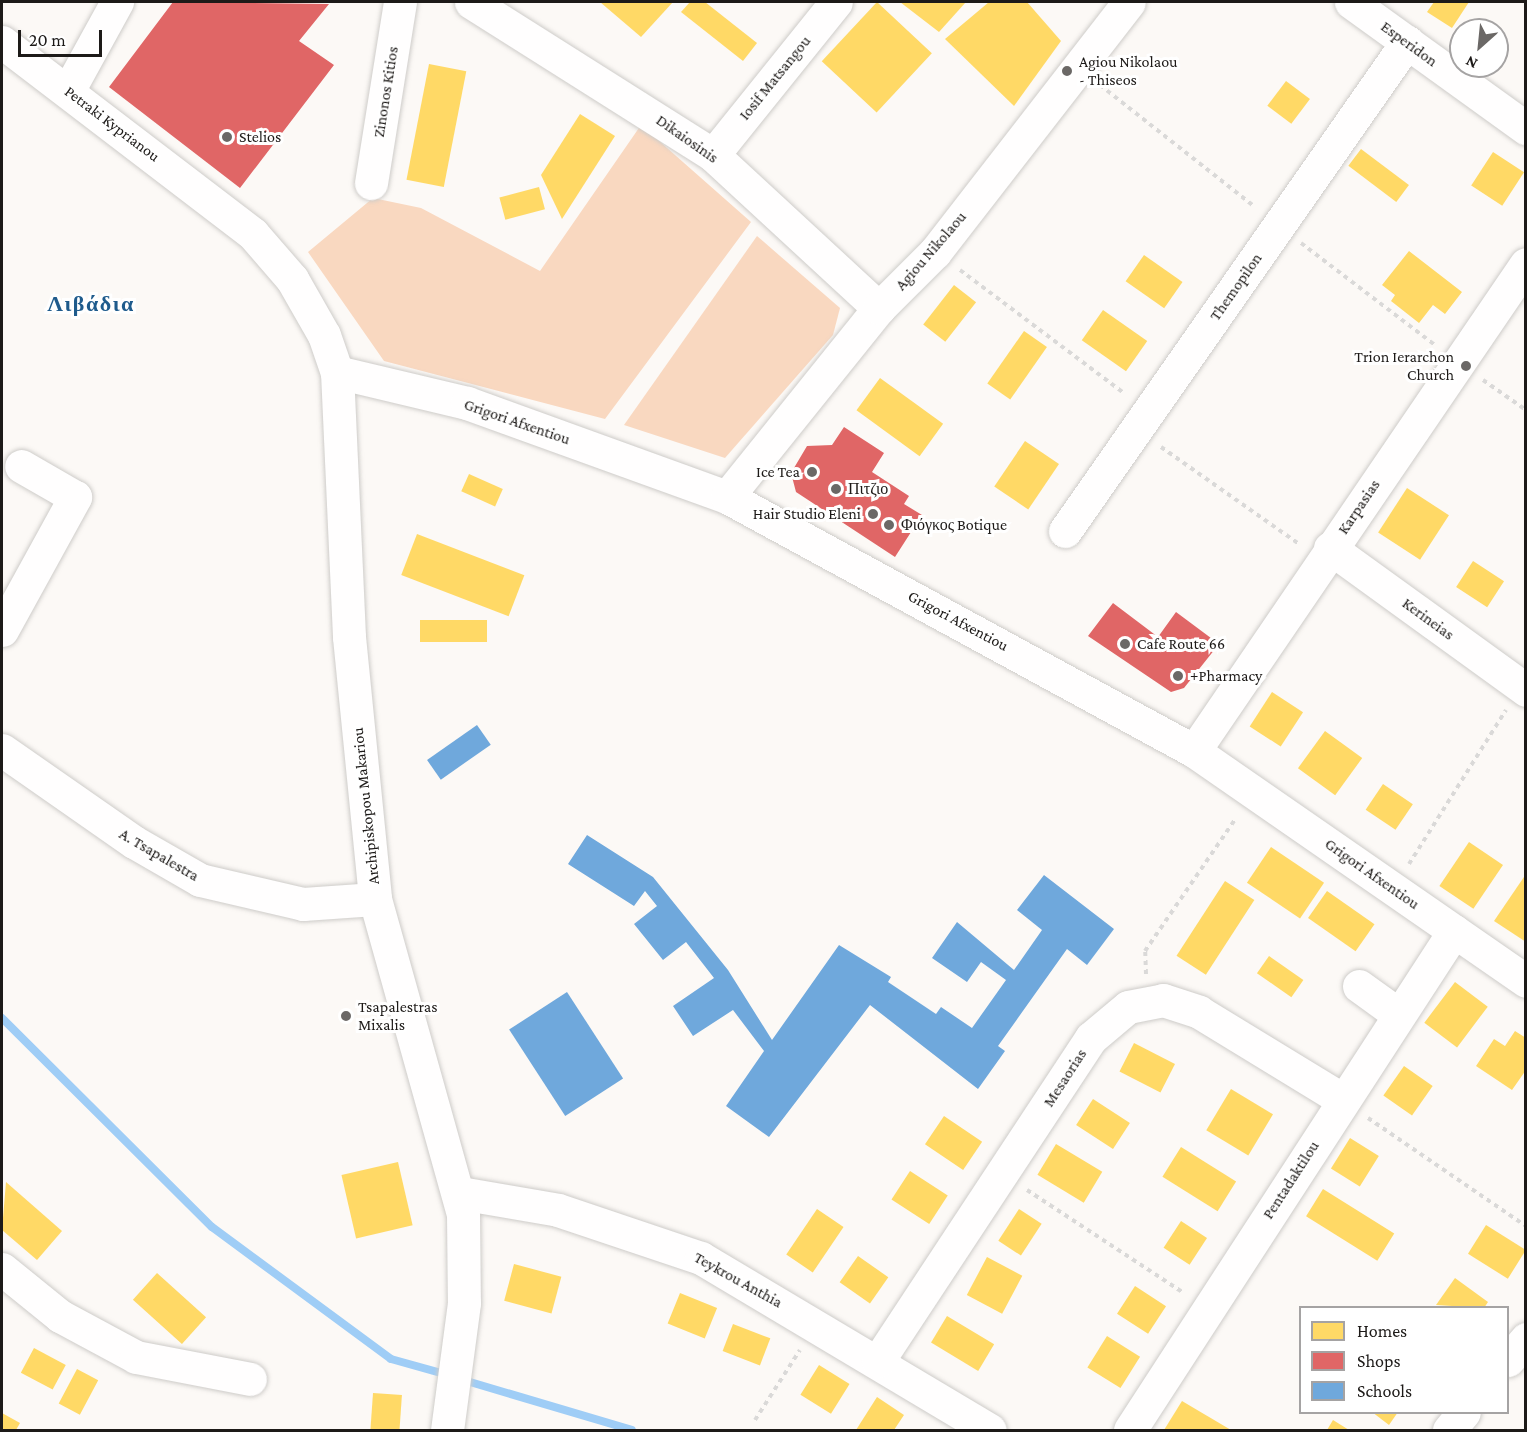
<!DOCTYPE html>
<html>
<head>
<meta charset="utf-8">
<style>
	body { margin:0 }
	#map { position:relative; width:1527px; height:1432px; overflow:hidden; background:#fcf9f6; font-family:"Crimson Pro",serif }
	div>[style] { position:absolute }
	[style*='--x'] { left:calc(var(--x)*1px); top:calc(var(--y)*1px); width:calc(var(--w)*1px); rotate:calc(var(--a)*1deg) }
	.green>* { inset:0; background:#f9d8c0 }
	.homes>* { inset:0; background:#ffd966; transform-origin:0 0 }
	.shops>* { inset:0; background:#e06666 }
	.schools>* { inset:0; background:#6fa8dc; transform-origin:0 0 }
	.stream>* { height:8px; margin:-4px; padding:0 4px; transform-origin:4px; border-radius:4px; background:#9fcdf6 }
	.path>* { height:4px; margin-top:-2px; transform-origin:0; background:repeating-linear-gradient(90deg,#dad9d8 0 4.5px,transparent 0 9px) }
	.roads { filter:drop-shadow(0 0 2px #ceccc9) drop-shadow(0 0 2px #ceccc9) }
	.minor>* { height:33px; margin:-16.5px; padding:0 16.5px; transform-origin:16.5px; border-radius:16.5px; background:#fffefe }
	.major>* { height:33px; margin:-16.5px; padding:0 16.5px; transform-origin:16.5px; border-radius:16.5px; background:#fffefe }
	.dots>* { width:16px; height:16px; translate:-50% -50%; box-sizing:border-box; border:3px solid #fff; border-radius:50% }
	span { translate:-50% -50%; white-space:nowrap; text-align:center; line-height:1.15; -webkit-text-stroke:6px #fff; paint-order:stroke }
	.street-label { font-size:16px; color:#1d1a18 }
	.poi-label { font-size:16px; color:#1d1a18 }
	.left { translate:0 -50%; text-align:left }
	.right { translate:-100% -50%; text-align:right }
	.district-label { font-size:22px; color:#1f5b8c; font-weight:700; letter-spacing:1.5px }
	.frame { position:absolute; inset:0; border:3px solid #1d1a18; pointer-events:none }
	.legend { position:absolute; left:1299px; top:1306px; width:210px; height:108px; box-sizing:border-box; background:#fff; border:2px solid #a5a3a3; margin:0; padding:8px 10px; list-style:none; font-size:18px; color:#1d1a18 }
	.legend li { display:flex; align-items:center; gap:12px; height:30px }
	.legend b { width:30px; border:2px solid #a5a3a3 }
	.north { position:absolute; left:1449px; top:18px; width:60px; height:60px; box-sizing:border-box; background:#fff; border:2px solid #a5a3a3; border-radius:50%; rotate:207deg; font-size:16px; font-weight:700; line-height:24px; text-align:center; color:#1d1a18 }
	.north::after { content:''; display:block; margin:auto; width:21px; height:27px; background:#6b6866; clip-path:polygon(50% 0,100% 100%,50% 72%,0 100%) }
	.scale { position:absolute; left:18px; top:30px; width:84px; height:27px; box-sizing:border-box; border:3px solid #1d1a18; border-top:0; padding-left:8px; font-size:18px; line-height:21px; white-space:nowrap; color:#1d1a18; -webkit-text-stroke:4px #fff; paint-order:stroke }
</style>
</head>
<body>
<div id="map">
	<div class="green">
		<div style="clip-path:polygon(641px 125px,751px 222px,605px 419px,384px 361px,308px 252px,373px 198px,421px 208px,540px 271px)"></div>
		<div style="clip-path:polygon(757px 236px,840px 308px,833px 335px,725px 458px,624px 425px)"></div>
	</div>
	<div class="homes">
		<div style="clip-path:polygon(600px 2px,673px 2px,641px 37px)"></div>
		<div style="clip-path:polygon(690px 2px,705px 2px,757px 43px,743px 61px,681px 12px)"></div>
		<div style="left:877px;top:2px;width:75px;height:81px;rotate:43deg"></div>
		<div style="clip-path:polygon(900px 2px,966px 2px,939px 32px)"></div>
		<div style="clip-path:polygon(989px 2px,1027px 2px,1061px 41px,1014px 106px,945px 39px)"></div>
		<div style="clip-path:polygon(1434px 2px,1469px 2px,1452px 28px,1427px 12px)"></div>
		<div style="left:429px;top:64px;width:38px;height:118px;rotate:11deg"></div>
		<div style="left:1286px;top:81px;width:30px;height:31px;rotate:37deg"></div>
		<div style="clip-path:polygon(580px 114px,615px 136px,562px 219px,541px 175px)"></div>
		<div style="left:1361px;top:149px;width:60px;height:21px;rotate:37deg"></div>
		<div style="left:1493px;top:152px;width:37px;height:40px;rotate:33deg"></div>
		<div style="left:539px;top:187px;width:23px;height:41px;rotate:75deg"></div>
		<div style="clip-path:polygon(1409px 251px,1462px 292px,1445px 314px,1433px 305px,1419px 323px,1391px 301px,1395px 295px,1382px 285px)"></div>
		<div style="left:1144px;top:255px;width:47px;height:32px;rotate:35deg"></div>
		<div style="left:954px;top:285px;width:28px;height:50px;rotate:38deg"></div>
		<div style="left:1103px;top:310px;width:54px;height:37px;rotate:35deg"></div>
		<div style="left:1024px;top:331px;width:28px;height:64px;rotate:35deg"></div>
		<div style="left:880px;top:378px;width:78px;height:40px;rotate:36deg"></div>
		<div style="left:1025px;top:441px;width:41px;height:55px;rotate:34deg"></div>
		<div style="left:469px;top:474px;width:37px;height:19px;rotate:24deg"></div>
		<div style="left:1407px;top:488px;width:50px;height:53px;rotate:33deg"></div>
		<div style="left:417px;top:534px;width:115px;height:44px;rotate:21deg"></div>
		<div style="left:1473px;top:561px;width:37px;height:31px;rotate:33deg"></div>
		<div style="left:487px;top:620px;width:22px;height:67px;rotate:90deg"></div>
		<div style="left:1272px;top:692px;width:37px;height:41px;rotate:33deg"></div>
		<div style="left:1325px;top:731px;width:46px;height:46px;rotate:36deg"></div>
		<div style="left:1383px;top:784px;width:36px;height:31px;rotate:34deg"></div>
		<div style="left:1469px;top:842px;width:41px;height:53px;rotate:34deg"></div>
		<div style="left:1271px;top:847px;width:64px;height:43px;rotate:34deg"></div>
		<div style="clip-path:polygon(1526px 874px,1526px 942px,1494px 921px)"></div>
		<div style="left:1225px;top:881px;width:35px;height:89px;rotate:33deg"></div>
		<div style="left:1327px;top:891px;width:58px;height:33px;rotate:35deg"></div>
		<div style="left:1269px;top:956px;width:42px;height:21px;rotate:35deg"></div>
		<div style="left:1455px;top:982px;width:41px;height:51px;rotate:37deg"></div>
		<div style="clip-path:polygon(1515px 1031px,1526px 1038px,1526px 1070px,1512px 1090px,1476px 1066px,1494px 1039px,1505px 1046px)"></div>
		<div style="left:1134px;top:1043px;width:46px;height:32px;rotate:27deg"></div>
		<div style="left:1404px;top:1066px;width:35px;height:36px;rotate:35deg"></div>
		<div style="left:1231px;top:1089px;width:49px;height:48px;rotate:31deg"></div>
		<div style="left:1093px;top:1099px;width:44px;height:31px;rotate:33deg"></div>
		<div style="left:944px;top:1116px;width:46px;height:34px;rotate:34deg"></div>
		<div style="left:1350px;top:1138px;width:34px;height:36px;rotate:32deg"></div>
		<div style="left:1056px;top:1144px;width:54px;height:36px;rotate:31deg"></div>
		<div style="left:1181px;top:1147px;width:65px;height:35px;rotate:32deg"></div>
		<div style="left:398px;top:1162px;width:65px;height:58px;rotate:77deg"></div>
		<div style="left:910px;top:1171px;width:45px;height:34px;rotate:33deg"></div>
		<div style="clip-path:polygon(6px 1182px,62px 1231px,37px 1260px,2px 1230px)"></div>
		<div style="left:1323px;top:1189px;width:84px;height:32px;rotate:32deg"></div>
		<div style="left:817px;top:1209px;width:32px;height:55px;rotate:34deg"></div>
		<div style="left:1019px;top:1209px;width:27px;height:38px;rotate:33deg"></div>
		<div style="left:1181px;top:1221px;width:31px;height:32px;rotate:33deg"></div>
		<div style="left:1486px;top:1225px;width:47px;height:34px;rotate:32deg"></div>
		<div style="left:858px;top:1256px;width:37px;height:32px;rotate:35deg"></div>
		<div style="left:987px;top:1257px;width:40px;height:43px;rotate:28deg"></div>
		<div style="left:514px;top:1264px;width:49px;height:38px;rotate:15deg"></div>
		<div style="left:157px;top:1273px;width:66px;height:36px;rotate:42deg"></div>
		<div style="clip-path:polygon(1455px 1278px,1488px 1302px,1484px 1308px,1436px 1305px)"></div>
		<div style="left:1135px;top:1286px;width:37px;height:33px;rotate:33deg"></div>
		<div style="left:680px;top:1293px;width:40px;height:33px;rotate:22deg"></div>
		<div style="left:947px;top:1316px;width:55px;height:31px;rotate:31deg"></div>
		<div style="left:733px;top:1324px;width:40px;height:29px;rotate:21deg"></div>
		<div style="left:1107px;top:1336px;width:39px;height:37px;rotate:32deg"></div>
		<div style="left:34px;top:1348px;width:36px;height:28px;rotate:28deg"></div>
		<div style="left:819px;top:1365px;width:36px;height:35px;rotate:32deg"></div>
		<div style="left:77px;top:1369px;width:24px;height:39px;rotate:28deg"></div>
		<div style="left:373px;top:1393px;width:29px;height:37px;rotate:4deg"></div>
		<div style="clip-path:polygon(877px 1397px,904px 1415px,894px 1430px,856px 1430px)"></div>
		<div style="clip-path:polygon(1182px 1401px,1231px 1430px,1164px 1430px)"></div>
		<div style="clip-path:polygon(1372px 1412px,1398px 1412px,1389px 1425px)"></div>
		<div style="clip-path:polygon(2px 1413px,20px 1423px,16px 1430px,2px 1430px)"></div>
		<div style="clip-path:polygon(1333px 1420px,1349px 1430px,1327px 1430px)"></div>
	</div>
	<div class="shops">
		<div style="clip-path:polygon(173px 2px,329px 4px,299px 41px,334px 65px,240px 188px,109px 87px)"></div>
		<div style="clip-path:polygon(844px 427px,884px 453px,872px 472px,909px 496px,904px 504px,922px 515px,895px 557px,796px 492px,791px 473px,807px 446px,832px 445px)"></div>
		<div style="clip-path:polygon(1113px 603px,1158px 637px,1176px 612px,1219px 644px,1184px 688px,1171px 692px,1088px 636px)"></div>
	</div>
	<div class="schools">
		<div style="left:477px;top:725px;width:24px;height:61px;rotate:55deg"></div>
		<div style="clip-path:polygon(587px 835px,653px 877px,728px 970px,772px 1040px,839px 945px,891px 977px,888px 982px,936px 1014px,941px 1007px,972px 1028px,1006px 980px,981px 962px,967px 982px,932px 958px,957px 922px,1014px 970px,1042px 930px,1017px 910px,1044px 875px,1114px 929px,1087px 965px,1067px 949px,998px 1046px,1005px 1051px,978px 1089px,870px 1005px,769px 1137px,726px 1106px,764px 1051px,733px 1010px,693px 1036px,673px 1006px,714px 978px,686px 942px,663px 960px,634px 924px,657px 906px,645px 891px,634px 906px,568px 864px)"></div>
		<div style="left:567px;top:992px;width:103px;height:69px;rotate:57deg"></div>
	</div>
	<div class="stream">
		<div style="--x:2;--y:1018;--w:296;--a:44.9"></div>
		<div style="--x:212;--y:1227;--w:222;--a:36.4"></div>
		<div style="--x:391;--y:1359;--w:59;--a:15.7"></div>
		<div style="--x:460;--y:1379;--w:179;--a:16.5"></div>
	</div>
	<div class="path">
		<div style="--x:1100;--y:85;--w:197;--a:38.2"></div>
		<div style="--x:1301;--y:243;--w:170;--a:37.3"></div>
		<div style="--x:960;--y:270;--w:205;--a:36.9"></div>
		<div style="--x:1483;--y:380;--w:52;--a:34.9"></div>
		<div style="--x:1161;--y:447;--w:169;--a:35.1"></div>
		<div style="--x:1409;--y:864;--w:182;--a:-57.8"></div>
		<div style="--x:1146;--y:974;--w:23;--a:-92"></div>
		<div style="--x:1145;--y:951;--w:161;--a:-55.6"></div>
		<div style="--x:1368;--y:1118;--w:191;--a:34.4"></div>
		<div style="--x:1027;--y:1190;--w:188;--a:33.3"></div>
		<div style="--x:755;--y:1420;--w:83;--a:-57.3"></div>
	</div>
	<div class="roads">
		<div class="minor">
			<div style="--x:471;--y:2;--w:286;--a:32.3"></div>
			<div style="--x:713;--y:155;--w:226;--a:42.7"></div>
			<div style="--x:1351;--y:2;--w:216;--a:35.8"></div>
			<div style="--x:68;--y:91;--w:102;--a:-61.2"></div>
			<div style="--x:713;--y:155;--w:196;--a:-51.2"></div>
			<div style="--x:371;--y:183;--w:183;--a:-80.9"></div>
			<div style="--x:337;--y:372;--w:134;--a:13.4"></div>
			<div style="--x:467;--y:403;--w:276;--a:19.9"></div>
			<div style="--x:727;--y:497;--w:532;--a:28.54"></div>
			<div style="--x:1194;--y:751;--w:404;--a:34.7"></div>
			<div style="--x:727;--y:497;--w:243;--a:-51.2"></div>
			<div style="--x:879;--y:308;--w:79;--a:-45"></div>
			<div style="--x:935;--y:252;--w:316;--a:-52.2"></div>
			<div style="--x:1065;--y:531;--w:597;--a:-55.03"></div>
			<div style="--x:1330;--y:548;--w:242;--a:35.9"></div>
			<div style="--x:2;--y:630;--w:152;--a:-61.2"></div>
			<div style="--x:75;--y:497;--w:62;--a:-150.1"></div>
			<div style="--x:2;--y:750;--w:161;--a:34.9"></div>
			<div style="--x:134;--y:842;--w:76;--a:29.9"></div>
			<div style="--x:200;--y:880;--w:106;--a:13.1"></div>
			<div style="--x:303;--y:904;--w:72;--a:-4"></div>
			<div style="--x:1194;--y:751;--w:589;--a:-55.72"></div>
			<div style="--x:1359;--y:986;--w:49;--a:35.9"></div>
			<div style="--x:460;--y:1193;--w:99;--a:9.8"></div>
			<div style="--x:558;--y:1210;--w:151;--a:18.6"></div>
			<div style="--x:701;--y:1258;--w:336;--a:30.8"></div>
			<div style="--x:2;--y:1269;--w:75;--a:39"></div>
			<div style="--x:60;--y:1316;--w:86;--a:28.3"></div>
			<div style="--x:136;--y:1357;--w:116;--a:10.9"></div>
			<div style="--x:1508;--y:1360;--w:28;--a:-49"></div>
			<div style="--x:878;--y:1361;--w:387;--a:-56.6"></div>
			<div style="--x:1091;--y:1038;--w:48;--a:-40"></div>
			<div style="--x:1128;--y:1007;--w:36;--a:-11"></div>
			<div style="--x:1163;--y:1000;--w:38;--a:18"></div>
			<div style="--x:1199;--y:1012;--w:169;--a:31.4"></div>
			<div style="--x:1130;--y:1430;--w:595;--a:-57"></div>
			<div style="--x:1449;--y:1430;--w:23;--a:-50"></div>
		</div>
		<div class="major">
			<div style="--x:2;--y:42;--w:316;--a:37.4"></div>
			<div style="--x:253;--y:234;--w:60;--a:49.1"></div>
			<div style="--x:292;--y:279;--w:64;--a:60.3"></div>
			<div style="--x:324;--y:335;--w:39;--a:71"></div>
			<div style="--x:337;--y:372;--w:265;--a:87.4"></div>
			<div style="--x:349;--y:637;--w:263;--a:84.3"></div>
			<div style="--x:375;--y:899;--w:327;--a:74.4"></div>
			<div style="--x:463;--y:1214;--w:89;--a:89.4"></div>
			<div style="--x:464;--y:1303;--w:128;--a:97.6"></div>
		</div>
	</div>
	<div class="dots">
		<div style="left:1067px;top:71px;background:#6b6866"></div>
		<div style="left:227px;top:137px;background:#6b6866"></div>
		<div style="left:1466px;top:366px;background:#6b6866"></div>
		<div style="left:812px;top:472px;background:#6b6866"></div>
		<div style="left:836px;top:489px;background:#6b6866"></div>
		<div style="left:873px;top:514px;background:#6b6866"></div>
		<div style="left:889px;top:525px;background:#6b6866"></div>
		<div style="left:1125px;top:644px;background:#6b6866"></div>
		<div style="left:1178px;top:676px;background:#6b6866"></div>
		<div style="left:346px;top:1016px;background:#6b6866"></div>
	</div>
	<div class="street-label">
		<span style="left:1409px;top:44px;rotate:36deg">Esperidon</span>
		<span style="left:775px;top:78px;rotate:-51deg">Iosif Matsangou</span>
		<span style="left:386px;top:92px;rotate:-81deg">Zinonos Kitios</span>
		<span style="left:112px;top:124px;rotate:37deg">Petraki Kyprianou</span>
		<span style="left:687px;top:139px;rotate:35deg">Dikaiosinis</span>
		<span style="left:931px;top:251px;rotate:-49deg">Agiou Nikolaou</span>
		<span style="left:1236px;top:287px;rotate:-55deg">Themopilon</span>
		<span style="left:517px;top:422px;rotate:19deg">Grigori Afxentiou</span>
		<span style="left:1359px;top:507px;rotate:-56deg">Karpasias</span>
		<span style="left:1428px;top:619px;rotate:36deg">Kerineias</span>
		<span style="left:958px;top:621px;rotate:28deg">Grigori Afxentiou</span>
		<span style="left:366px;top:806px;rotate:-96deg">Archipiskopou Makariou</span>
		<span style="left:159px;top:855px;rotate:30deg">A. Tsapalestra</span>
		<span style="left:1372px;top:874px;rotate:35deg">Grigori Afxentiou</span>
		<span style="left:1065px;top:1078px;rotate:-57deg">Mesaorias</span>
		<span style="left:1291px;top:1180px;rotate:-57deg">Pentadaktilou</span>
		<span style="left:738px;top:1280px;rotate:29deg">Teykrou Anthia</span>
	</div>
	<div class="poi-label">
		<span class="left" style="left:1079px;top:71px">Agiou Nikolaou<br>- Thiseos</span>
		<span class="left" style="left:239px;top:137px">Stelios</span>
		<span class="right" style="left:1454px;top:366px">Trion Ierarchon<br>Church</span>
		<span class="right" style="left:800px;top:472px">Ice Tea</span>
		<span class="left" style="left:848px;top:489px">Πιτζιο</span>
		<span class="right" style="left:861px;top:514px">Hair Studio Eleni</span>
		<span class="left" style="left:901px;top:525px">Φιόγκος Botique</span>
		<span class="left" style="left:1137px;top:644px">Cafe Route 66</span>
		<span class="left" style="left:1190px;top:676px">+Pharmacy</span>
		<span class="left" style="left:358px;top:1016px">Tsapalestras<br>Mixalis</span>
	</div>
	<div class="district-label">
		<span style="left:91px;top:304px">Λιβάδια</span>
	</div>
	<div class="frame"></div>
	<ul class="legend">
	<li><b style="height:16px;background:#ffd966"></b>Homes</li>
	<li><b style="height:16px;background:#e06666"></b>Shops</li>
	<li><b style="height:16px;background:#6fa8dc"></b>Schools</li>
	</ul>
	<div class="north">N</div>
	<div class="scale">20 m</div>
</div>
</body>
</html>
